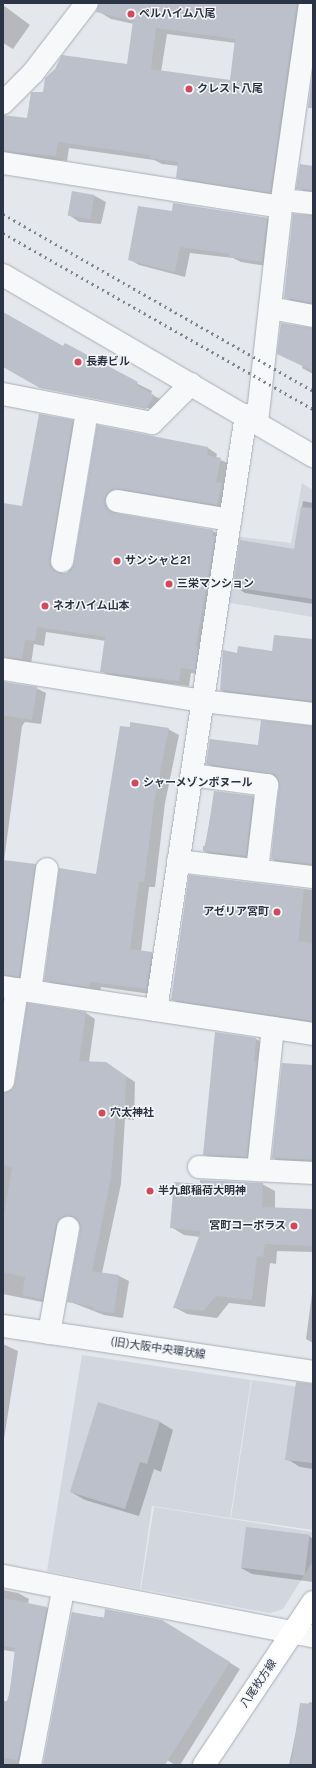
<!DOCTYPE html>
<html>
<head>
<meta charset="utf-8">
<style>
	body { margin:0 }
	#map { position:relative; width:316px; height:1768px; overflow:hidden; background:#e4e7ec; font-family:Karla,"Noto Sans JP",sans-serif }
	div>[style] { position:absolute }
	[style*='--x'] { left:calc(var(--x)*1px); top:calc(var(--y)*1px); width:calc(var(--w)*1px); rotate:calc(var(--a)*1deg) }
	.built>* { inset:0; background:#d2d6de }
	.shadow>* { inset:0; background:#0003 }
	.building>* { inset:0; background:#bbc0ca; transform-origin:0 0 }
	.roads { filter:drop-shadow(0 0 1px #a9aeb7) drop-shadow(0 0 1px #a9aeb7) }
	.minor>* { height:22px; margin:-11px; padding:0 11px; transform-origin:11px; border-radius:11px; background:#f7f8fa }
	.major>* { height:22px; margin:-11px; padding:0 11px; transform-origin:11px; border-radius:11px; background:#fff }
	.rail>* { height:3px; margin-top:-1.5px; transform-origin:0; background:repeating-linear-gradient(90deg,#7d8696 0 2px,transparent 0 6px) }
	.dots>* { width:11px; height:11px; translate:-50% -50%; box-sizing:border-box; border:2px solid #f4f6f9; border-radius:50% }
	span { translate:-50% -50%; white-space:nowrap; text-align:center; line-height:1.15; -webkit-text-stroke:3px #f4f6f9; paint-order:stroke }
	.poi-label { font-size:11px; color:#2b3445; font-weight:700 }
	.left { translate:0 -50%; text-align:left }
	.right { translate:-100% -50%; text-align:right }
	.street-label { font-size:11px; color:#2b3445 }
	.frame { position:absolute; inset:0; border:4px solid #2b3445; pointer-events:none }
</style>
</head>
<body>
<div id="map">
	<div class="built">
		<div style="clip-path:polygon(302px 483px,313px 490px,313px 617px,225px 602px,234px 536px,291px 543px)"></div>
		<div style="clip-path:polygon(82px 1355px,251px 1380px,230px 1518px,152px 1506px,140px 1589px,47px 1571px)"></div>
		<div style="clip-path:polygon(252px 1380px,313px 1389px,313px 1530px,231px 1518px)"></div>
		<div style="clip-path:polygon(154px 1507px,313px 1532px,313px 1561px,283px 1609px,270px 1613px,141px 1589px)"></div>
	</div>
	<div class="shadow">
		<div style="clip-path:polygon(evenodd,108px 3px,311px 3px,281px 198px,188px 183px,177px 177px,179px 166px,162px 164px,154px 160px,69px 148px,67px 161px,9px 156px,3px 152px,3px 122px,28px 119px,44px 93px,128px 65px,134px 24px,111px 19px,101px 13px,108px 3px,167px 34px,236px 43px,231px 81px,161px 72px,167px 34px)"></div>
		<div style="clip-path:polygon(3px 5px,30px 25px,13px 49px,3px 43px)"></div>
		<div style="clip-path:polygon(313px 167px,313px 195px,297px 188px)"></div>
		<div style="clip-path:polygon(95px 196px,106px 202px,101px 224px,79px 222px,69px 215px)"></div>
		<div style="clip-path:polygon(174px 204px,267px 218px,277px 224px,272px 267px,241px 262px,233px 258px,190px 253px,185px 277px,139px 265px,129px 259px,172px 212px)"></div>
		<div style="clip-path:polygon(313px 215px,313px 307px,294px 303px,285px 297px)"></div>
		<div style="clip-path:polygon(3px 313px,64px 347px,152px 391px,151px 394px,169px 404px,162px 417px,56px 397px,46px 391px,151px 411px,152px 409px,41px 388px,3px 366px)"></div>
		<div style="clip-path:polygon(313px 328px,313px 374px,302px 368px)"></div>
		<div style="clip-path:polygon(72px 421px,82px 427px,59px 565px,62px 574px,67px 573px,75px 563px,98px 426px,208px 448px,217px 454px,216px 458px,230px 464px,227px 510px,114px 505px,117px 515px,213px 531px,222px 536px,204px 675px,191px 673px,189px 686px,111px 677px,102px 671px,106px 641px,46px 632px,44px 646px,34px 644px,31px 664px,3px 666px,3px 504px,23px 507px)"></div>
		<div style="clip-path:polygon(303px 501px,313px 503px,313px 604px,245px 593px,234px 586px,295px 550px)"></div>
		<div style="clip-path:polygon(313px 640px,313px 706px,232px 697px,221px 690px,238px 654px,273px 652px)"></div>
		<div style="clip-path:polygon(3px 682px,36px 688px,46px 693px,41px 724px,25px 722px,22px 726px,4px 861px,35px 865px,45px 871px,29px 982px,3px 987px)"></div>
		<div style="clip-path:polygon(313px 726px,313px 869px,284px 866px,272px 859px,280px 786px,278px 780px,219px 770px,207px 764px)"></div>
		<div style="clip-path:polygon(168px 729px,179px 735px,165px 803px,155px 887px,149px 887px,141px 952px,152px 953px,163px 959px,157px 995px,101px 987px,100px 993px,56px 986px,45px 980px)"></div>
		<div style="clip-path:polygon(215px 792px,253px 797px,264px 803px,257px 862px,215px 857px,204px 851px)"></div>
		<div style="clip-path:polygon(190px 876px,313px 890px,313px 1027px,184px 1006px,172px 999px)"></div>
		<div style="clip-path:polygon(28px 1004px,86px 1013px,95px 1019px,89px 1062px,115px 1069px,135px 1082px,134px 1120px,125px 1119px,121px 1184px,102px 1273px,119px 1276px,129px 1281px,123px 1318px,104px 1315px,68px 1301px,81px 1230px,78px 1221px,73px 1221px,52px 1304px,3px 1294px,3px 1094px,14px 1089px)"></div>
		<div style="clip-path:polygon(256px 1039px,267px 1045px,258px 1163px,215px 1160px,204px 1154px)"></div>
		<div style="clip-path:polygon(313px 1066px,313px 1165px,284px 1164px,273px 1158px)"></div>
		<div style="clip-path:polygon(262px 1184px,275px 1191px,275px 1208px,313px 1210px,313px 1252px,277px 1251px,276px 1264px,270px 1263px,265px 1307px,229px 1303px,217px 1318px,187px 1314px,174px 1307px,200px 1237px,184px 1235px,171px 1227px,201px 1185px)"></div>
		<div style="clip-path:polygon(313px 1286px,313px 1343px,306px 1339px)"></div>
		<div style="clip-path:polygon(3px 1344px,18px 1351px,3px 1445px)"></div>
		<div style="clip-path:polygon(313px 1395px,313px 1469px,300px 1467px,287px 1459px)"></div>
		<div style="clip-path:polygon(160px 1422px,173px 1430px,161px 1472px,154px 1469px,139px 1516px,85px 1500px,71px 1492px)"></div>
		<div style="clip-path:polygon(309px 1536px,313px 1539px,313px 1582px,252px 1574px,241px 1568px)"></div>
		<div style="clip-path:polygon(3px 1590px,18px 1593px,29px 1599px,28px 1604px,47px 1608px,58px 1614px,29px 1765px,3px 1765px,3px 1702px,8px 1702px,16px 1652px,3px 1650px)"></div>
		<div style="clip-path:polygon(72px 1613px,174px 1628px,240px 1669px,180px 1765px,175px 1765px,151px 1750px,142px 1765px,44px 1765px)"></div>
		<div style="clip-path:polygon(309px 1702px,313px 1703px,313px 1765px,289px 1765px,300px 1712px,307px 1712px)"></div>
	</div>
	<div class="building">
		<div style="clip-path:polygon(evenodd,99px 3px,297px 3px,270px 193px,176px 178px,178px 162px,150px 158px,150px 155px,58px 142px,56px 156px,3px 151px,3px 115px,27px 118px,31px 92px,43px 92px,45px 78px,55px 69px,62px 55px,127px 64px,133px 21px,96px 12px,99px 3px,156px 28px,235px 39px,230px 80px,151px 69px,156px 28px)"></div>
		<div style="clip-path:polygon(313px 71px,313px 108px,308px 108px)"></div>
		<div style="clip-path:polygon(300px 164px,313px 166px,313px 190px,296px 189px)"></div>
		<div style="left:72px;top:191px;width:23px;height:25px;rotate:10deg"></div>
		<div style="clip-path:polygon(173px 203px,267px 218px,262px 262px,229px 257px,230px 254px,180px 247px,175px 272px,128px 260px,138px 206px,172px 211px)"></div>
		<div style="clip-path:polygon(293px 214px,313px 215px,313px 303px,284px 298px)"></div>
		<div style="clip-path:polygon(3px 312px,63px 346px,65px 343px,138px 382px,136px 385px,154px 395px,146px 409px,40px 388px,3px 367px)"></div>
		<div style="clip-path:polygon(281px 323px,313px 328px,313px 371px,277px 354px)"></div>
		<div style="clip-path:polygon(39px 414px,73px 420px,50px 559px,50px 566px,60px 573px,67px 573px,74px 563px,97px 425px,208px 447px,207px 455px,221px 458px,216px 482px,222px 483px,217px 505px,119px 489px,112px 489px,105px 499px,105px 506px,115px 513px,213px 530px,212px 536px,215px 536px,196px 646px,198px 647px,195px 670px,181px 668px,179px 681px,100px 672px,105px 637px,37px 627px,35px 641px,25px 640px,22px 659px,3px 657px,3px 503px,22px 506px)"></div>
		<div style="clip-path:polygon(301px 507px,313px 508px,313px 599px,233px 587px,240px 540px,294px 549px)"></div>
		<div style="clip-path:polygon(274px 635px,313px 639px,313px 701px,220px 690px,223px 650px,237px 653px,238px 646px,272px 651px)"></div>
		<div style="clip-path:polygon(3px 682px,37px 687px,32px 720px,3px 715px)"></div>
		<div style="clip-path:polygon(261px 720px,313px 726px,313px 864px,271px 859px,279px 786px,275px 775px,206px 764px,210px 739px,258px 745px)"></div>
		<div style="clip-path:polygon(130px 722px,169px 728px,155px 797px,144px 882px,139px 882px,130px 949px,152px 952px,146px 989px,90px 982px,89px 987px,44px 981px,59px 868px,96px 874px,120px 726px,130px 727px)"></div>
		<div style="clip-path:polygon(214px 791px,253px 796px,246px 856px,203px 851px,203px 846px,206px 846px)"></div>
		<div style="clip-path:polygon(3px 860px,36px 864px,19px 977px,3px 975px)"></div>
		<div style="clip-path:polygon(189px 875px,304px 889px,298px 941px,313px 943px,313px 1021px,171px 1000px)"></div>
		<div style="clip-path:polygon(27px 1003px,86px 1012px,79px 1061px,106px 1062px,126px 1076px,125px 1115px,116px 1114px,111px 1178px,92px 1271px,119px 1275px,114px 1313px,93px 1310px,94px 1307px,67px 1302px,80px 1230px,80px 1223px,71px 1216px,63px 1216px,56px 1225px,42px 1299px,22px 1295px,25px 1277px,3px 1272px,3px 1220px,12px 1168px,3px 1165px,3px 1093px,12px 1089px,15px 1083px)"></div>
		<div style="clip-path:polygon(215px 1032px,256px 1038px,254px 1061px,257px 1062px,247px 1157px,203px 1155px)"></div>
		<div style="clip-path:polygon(282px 1063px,313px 1065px,313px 1160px,272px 1158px)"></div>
		<div style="clip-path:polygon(200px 1180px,263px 1183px,262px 1207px,313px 1209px,313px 1246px,265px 1244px,263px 1257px,257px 1256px,252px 1300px,216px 1296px,203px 1311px,173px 1308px,201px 1231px,170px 1228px,174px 1182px,200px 1184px)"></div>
		<div style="clip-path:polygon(296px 1382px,313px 1384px,313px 1463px,285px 1460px)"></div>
		<div style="clip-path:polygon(98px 1402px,160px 1421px,147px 1464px,140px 1462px,125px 1509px,70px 1492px)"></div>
		<div style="left:246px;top:1527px;width:64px;height:41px;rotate:7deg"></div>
		<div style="clip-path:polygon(3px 1598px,47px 1607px,18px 1760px,3px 1758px,3px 1701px,7px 1701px,10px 1691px,15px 1648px,3px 1646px)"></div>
		<div style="clip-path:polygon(105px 1609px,162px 1620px,230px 1662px,165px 1765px,43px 1764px,72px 1612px,104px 1618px)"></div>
		<div style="clip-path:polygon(300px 1703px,313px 1704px,313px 1765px,291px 1765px)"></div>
	</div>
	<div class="roads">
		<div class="minor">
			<div style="--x:3;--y:103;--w:42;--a:-45"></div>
			<div style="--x:33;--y:73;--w:88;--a:-52.4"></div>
			<div style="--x:3;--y:163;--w:281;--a:9"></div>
			<div style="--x:282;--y:200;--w:31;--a:6"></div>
			<div style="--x:3;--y:275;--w:359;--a:30.3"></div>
			<div style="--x:270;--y:308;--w:44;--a:10.5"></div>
			<div style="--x:3;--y:394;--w:152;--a:11"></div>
			<div style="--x:152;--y:423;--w:55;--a:-45"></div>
			<div style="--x:257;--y:422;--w:223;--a:-83.6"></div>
			<div style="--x:282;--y:200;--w:199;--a:-81.9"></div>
			<div style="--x:117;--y:501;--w:115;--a:9.5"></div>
			<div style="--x:62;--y:561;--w:152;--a:-80.5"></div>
			<div style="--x:3;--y:669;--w:203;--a:9.1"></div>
			<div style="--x:203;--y:701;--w:111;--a:6.7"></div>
			<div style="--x:192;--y:775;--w:76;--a:7.6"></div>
			<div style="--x:267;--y:785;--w:86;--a:96.7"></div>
			<div style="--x:178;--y:861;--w:136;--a:6.8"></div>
			<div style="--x:3;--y:987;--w:314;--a:8.6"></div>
			<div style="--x:30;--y:991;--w:123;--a:-82.1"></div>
			<div style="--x:156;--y:1010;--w:602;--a:-81.4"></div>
			<div style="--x:3;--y:1081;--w:93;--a:-81.3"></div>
			<div style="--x:199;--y:1167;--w:114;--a:3"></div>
			<div style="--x:258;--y:1170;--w:143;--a:-84"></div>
			<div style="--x:3;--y:1326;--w:313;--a:8.4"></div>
			<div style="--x:49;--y:1333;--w:107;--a:-79.7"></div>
			<div style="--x:3;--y:1576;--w:316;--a:11"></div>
			<div style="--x:30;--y:1765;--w:178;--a:-79.3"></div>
		</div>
		<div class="major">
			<div style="--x:204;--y:1765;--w:196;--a:-56.2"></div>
		</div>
	</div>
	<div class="rail">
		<div style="--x:3;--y:214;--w:357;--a:29.7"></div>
		<div style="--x:3;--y:233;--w:356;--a:29.6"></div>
	</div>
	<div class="dots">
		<div style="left:131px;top:14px;background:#d1495b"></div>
		<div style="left:189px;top:89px;background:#d1495b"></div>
		<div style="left:78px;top:362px;background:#d1495b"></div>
		<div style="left:117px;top:561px;background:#d1495b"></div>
		<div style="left:169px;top:584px;background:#d1495b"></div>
		<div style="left:45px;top:606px;background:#d1495b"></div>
		<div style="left:135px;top:783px;background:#d1495b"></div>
		<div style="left:277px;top:912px;background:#d1495b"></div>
		<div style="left:102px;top:1113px;background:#d1495b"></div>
		<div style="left:150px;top:1191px;background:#d1495b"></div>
		<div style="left:294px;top:1226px;background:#d1495b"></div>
	</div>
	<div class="poi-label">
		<span class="left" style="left:139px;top:14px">ペルハイム八尾</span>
		<span class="left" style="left:197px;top:89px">クレスト八尾</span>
		<span class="left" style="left:86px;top:362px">長寿ビル</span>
		<span class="left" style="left:125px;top:561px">サンシャと21</span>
		<span class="left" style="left:177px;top:584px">三栄マンション</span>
		<span class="left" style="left:53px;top:606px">ネオハイム山本</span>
		<span class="left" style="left:143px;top:783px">シャーメゾンボヌール</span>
		<span class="right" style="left:269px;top:912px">アゼリア宮町</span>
		<span class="left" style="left:110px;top:1113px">穴太神社</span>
		<span class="left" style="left:158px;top:1191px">半九郎稲荷大明神</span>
		<span class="right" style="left:286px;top:1226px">宮町コーポラス</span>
	</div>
	<div class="street-label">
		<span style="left:158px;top:1349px;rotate:8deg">(旧)大阪中央環状線</span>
		<span style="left:259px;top:1684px;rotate:-56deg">八尾枚方線</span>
	</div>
	<div class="frame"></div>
</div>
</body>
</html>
